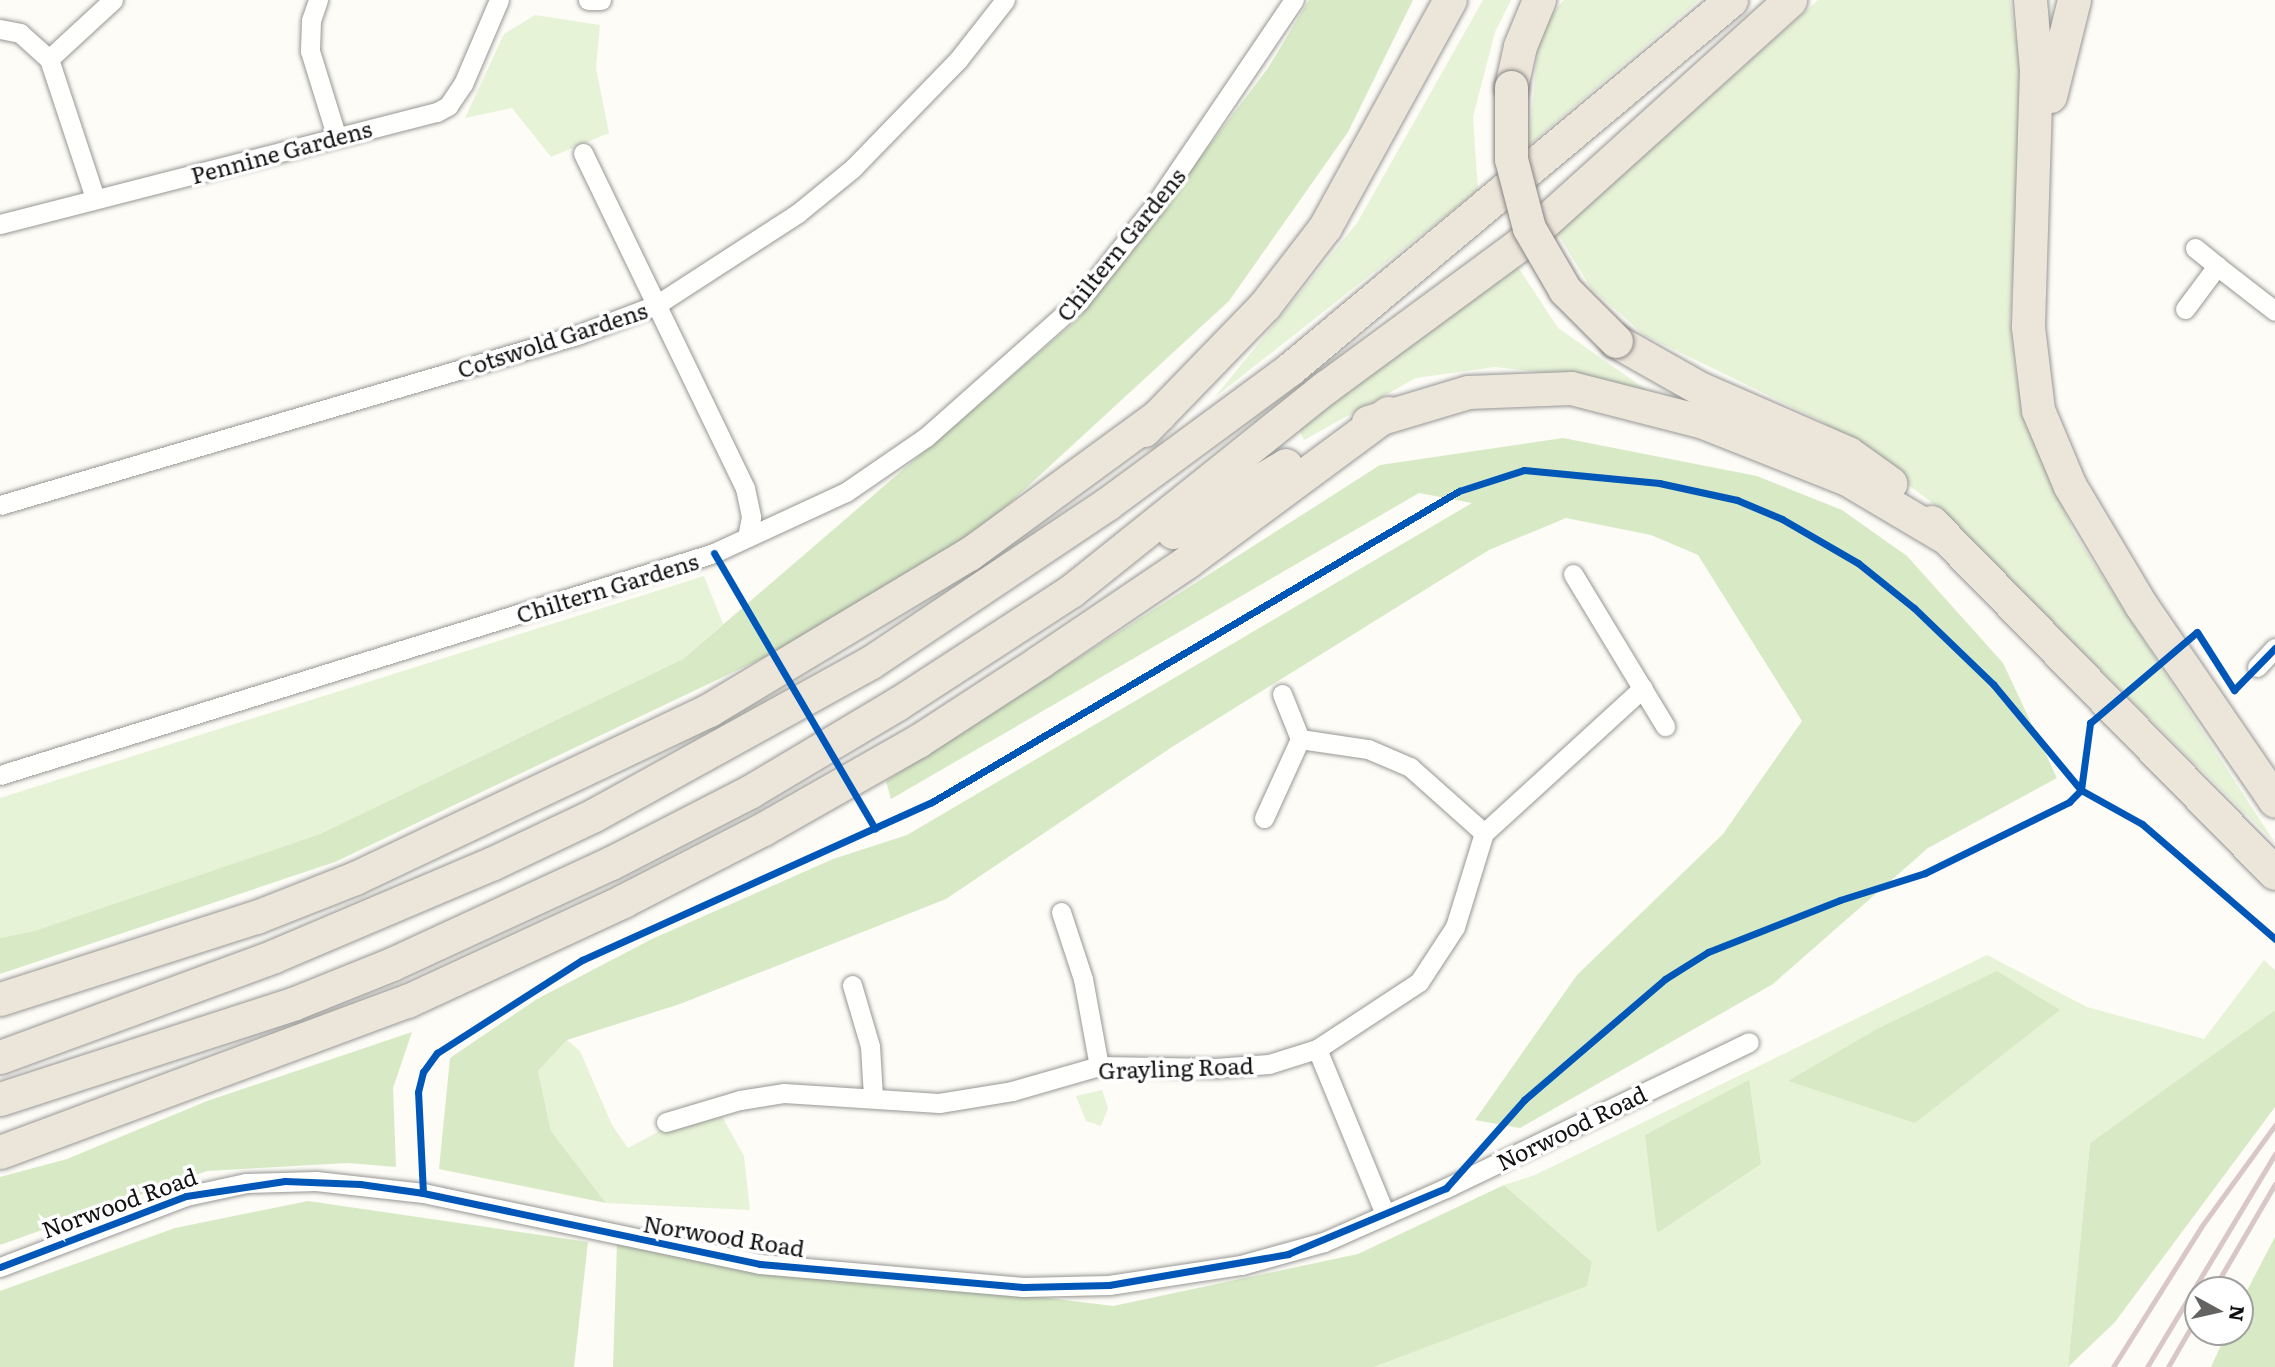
<!DOCTYPE html>
<html>
<head>
<meta charset="utf-8">
<style>
	body { margin:0 }
	#map { position:relative; width:2275px; height:1367px; overflow:hidden; background:#fdfcf7; font-family:Literata,serif }
	div>[style] { position:absolute }
	[style*='--x'] { left:calc(var(--x)*1px); top:calc(var(--y)*1px); width:calc(var(--w)*1px); rotate:calc(var(--a)*1deg) }
	.green>* { inset:0; background:#e7f3d7 }
	.forest>* { inset:0; background:#d8eac5 }
	.roads { filter:drop-shadow(0 0 2px #979795) drop-shadow(0 0 2px #979795) }
	.minor>* { height:19px; margin:-9.5px; padding:0 9.5px; transform-origin:9.5px; border-radius:9.5px; background:#fffffe }
	.trunk>* { height:33px; margin:-16.5px; padding:0 16.5px; transform-origin:16.5px; border-radius:16.5px; background:#ece5da }
	.rail>* { height:5px; margin:-2.5px; padding:0 2.5px; transform-origin:2.5px; border-radius:2.5px; background:#d9c6c7 }
	.bridges { filter:drop-shadow(0 0 2px #858482) drop-shadow(0 0 2px #858482) }
	.trunk-bridge>* { height:33px; margin:-16.5px; padding:0 16.5px; transform-origin:16.5px; border-radius:16.5px; background:#ece5da }
	.cycleway>* { height:7px; margin:-3.5px; padding:0 3.5px; transform-origin:3.5px; border-radius:3.5px; background:#0057b8 }
	span { translate:-50% -50%; white-space:nowrap; text-align:center; line-height:1.15; -webkit-text-stroke:7px #fff; paint-order:stroke }
	.street-label { font-size:23px; color:#111 }
	.north { position:absolute; left:2184px; top:1276px; width:70px; height:70px; box-sizing:border-box; background:#fff; border:2px solid #a0a0a0; border-radius:50%; rotate:98deg; font-size:19px; font-weight:700; line-height:28px; text-align:center; color:#111 }
	.north::after { content:''; display:block; margin:auto; width:24px; height:32px; background:#646362; clip-path:polygon(50% 0,100% 100%,50% 72%,0 100%) }
</style>
</head>
<body>
<div id="map">
	<div class="green">
		<div style="clip-path:polygon(1483px 0,1511px 0,1495px 32px,1473px 117px,1478px 190px,1214px 398px,1357px 223px)"></div>
		<div style="clip-path:polygon(1564px 0,1699px 0,1529px 145px,1539px 29px)"></div>
		<div style="clip-path:polygon(1818px 0,2010px 0,2023px 82px,2010px 320px,2017px 381px,2029px 429px,2074px 533px,2275px 843px,1934px 504px,1823px 422px,1644px 335px,1591px 288px,1557px 233px)"></div>
		<div style="clip-path:polygon(535px 15px,600px 25px,596px 68px,609px 133px,551px 157px,512px 108px,465px 118px,504px 34px)"></div>
		<div style="clip-path:polygon(1514px 261px,1558px 328px,1648px 391px,1600px 379px,1495px 367px,1416px 378px,1304px 440px,1299px 430px)"></div>
		<div style="clip-path:polygon(704px 576px,723px 624px,683px 659px,320px 834px,34px 931px,0 938px,0 798px)"></div>
		<div style="clip-path:polygon(1987px 955px,2087px 1007px,2204px 1039px,2264px 960px,2275px 970px,2275px 1010px,2090px 1143px,2068px 1367px,1374px 1367px,1587px 1285px,1592px 1262px,1504px 1185px,1535px 1175px)"></div>
		<div style="clip-path:polygon(567px 1040px,580px 1051px,612px 1125px,628px 1148px,667px 1127px,719px 1111px,744px 1156px,750px 1210px,606px 1203px,551px 1131px,538px 1071px)"></div>
		<div style="clip-path:polygon(1102px 1090px,1108px 1108px,1101px 1126px,1086px 1121px,1076px 1096px)"></div>
	</div>
	<div class="forest">
		<div style="clip-path:polygon(1309px 0,1413px 0,1348px 132px,1229px 301px,987px 524px,788px 646px,335px 862px,0 974px,0 938px,34px 931px,320px 834px,683px 659px,1078px 319px,1268px 68px)"></div>
		<div style="clip-path:polygon(1563px 438px,1757px 476px,1842px 510px,1907px 556px,2003px 663px,2057px 778px,1928px 848px,1773px 984px,1520px 1128px,1475px 1120px,1577px 975px,1723px 834px,1802px 721px,1698px 555px,1651px 535px,1566px 518px,1489px 550px,1172px 747px,946px 899px,680px 1004px,567px 1040px,538px 1071px,551px 1131px,606px 1203px,439px 1169px,450px 1058px,537px 999px,652px 939px,833px 859px,907px 835px,1472px 503px,1419px 493px,891px 799px,886px 781px,1380px 465px)"></div>
		<div style="clip-path:polygon(1997px 971px,2060px 1010px,1915px 1123px,1788px 1081px,1877px 1029px)"></div>
		<div style="clip-path:polygon(2275px 1010px,2275px 1107px,2115px 1322px,2068px 1367px,2090px 1143px)"></div>
		<div style="clip-path:polygon(412px 1032px,393px 1088px,396px 1167px,348px 1163px,207px 1171px,0 1245px,0 1177px,67px 1159px,207px 1101px)"></div>
		<div style="clip-path:polygon(1749px 1080px,1761px 1164px,1657px 1233px,1645px 1135px)"></div>
		<div style="clip-path:polygon(1504px 1185px,1592px 1262px,1587px 1286px,1374px 1367px,613px 1367px,617px 1244px,1113px 1306px,1358px 1254px)"></div>
		<div style="clip-path:polygon(308px 1201px,588px 1242px,574px 1367px,0 1367px,0 1291px,175px 1228px)"></div>
		<div style="clip-path:polygon(2275px 1237px,2275px 1367px,2211px 1367px,2227px 1332px,2240px 1332px,2240px 1304px)"></div>
	</div>
	<div class="roads">
		<div class="minor">
			<div style="--x:318;--y:0;--w:21;--a:109"></div>
			<div style="--x:311;--y:20;--w:31;--a:92"></div>
			<div style="--x:310;--y:51;--w:88;--a:72.8"></div>
			<div style="--x:588;--y:0;--w:13;--a:0"></div>
			<div style="--x:0;--y:29;--w:20;--a:11"></div>
			<div style="--x:20;--y:33;--w:39;--a:42"></div>
			<div style="--x:49;--y:59;--w:146;--a:71.7"></div>
			<div style="--x:49;--y:59;--w:87;--a:-42.7"></div>
			<div style="--x:583;--y:153;--w:372;--a:64.2"></div>
			<div style="--x:745;--y:488;--w:30;--a:78"></div>
			<div style="--x:751;--y:517;--w:20;--a:101"></div>
			<div style="--x:0;--y:224;--w:451;--a:-14.4"></div>
			<div style="--x:437;--y:112;--w:13;--a:-29"></div>
			<div style="--x:448;--y:106;--w:27;--a:-56"></div>
			<div style="--x:463;--y:84;--w:91;--a:-66.8"></div>
			<div style="--x:2195;--y:248;--w:28;--a:39"></div>
			<div style="--x:2185;--y:309;--w:54;--a:-53.3"></div>
			<div style="--x:2217;--y:266;--w:73;--a:37.8"></div>
			<div style="--x:0;--y:505;--w:602;--a:-16.42"></div>
			<div style="--x:577;--y:335;--w:85;--a:-20.8"></div>
			<div style="--x:656;--y:305;--w:169;--a:-32.9"></div>
			<div style="--x:798;--y:213;--w:71;--a:-39.3"></div>
			<div style="--x:853;--y:168;--w:151;--a:-45.8"></div>
			<div style="--x:958;--y:60;--w:76;--a:-51.9"></div>
			<div style="--x:1573;--y:574;--w:178;--a:58.8"></div>
			<div style="--x:2257;--y:667;--w:26;--a:-47"></div>
			<div style="--x:1282;--y:694;--w:48;--a:68.2"></div>
			<div style="--x:0;--y:775;--w:748;--a:-17.27"></div>
			<div style="--x:714;--y:553;--w:145;--a:-24.8"></div>
			<div style="--x:846;--y:492;--w:97;--a:-34.5"></div>
			<div style="--x:926;--y:437;--w:205;--a:-41.6"></div>
			<div style="--x:1079;--y:301;--w:122;--a:-51.6"></div>
			<div style="--x:1155;--y:205;--w:248;--a:-55.9"></div>
			<div style="--x:1264;--y:818;--w:87;--a:-65.5"></div>
			<div style="--x:1300;--y:739;--w:69;--a:8.4"></div>
			<div style="--x:1368;--y:749;--w:46;--a:23.2"></div>
			<div style="--x:1410;--y:767;--w:99;--a:41.7"></div>
			<div style="--x:1061;--y:912;--w:71;--a:71.8"></div>
			<div style="--x:1083;--y:979;--w:88;--a:79.6"></div>
			<div style="--x:852;--y:985;--w:64;--a:73.6"></div>
			<div style="--x:870;--y:1046;--w:51;--a:86.6"></div>
			<div style="--x:1317;--y:1049;--w:178;--a:67.6"></div>
			<div style="--x:666;--y:1122;--w:77;--a:-16.6"></div>
			<div style="--x:740;--y:1100;--w:45;--a:-9"></div>
			<div style="--x:784;--y:1093;--w:155;--a:3.7"></div>
			<div style="--x:939;--y:1103;--w:74;--a:-9.3"></div>
			<div style="--x:1012;--y:1091;--w:91;--a:-16"></div>
			<div style="--x:1099;--y:1066;--w:116;--a:1"></div>
			<div style="--x:1215;--y:1068;--w:54;--a:-4.2"></div>
			<div style="--x:1269;--y:1064;--w:50;--a:-17.4"></div>
			<div style="--x:1317;--y:1049;--w:122;--a:-33.3"></div>
			<div style="--x:1419;--y:982;--w:66;--a:-56.8"></div>
			<div style="--x:1455;--y:927;--w:98;--a:-72.9"></div>
			<div style="--x:1484;--y:833;--w:215;--a:-42.4"></div>
			<div style="--x:0;--y:1267;--w:199;--a:-20.9"></div>
			<div style="--x:186;--y:1196;--w:61;--a:-12.2"></div>
			<div style="--x:246;--y:1183;--w:70;--a:-1.6"></div>
			<div style="--x:316;--y:1181;--w:108;--a:6.4"></div>
			<div style="--x:423;--y:1193;--w:344;--a:11.9"></div>
			<div style="--x:760;--y:1264;--w:264;--a:5"></div>
			<div style="--x:1023;--y:1287;--w:86;--a:-1.3"></div>
			<div style="--x:1109;--y:1285;--w:134;--a:-8.6"></div>
			<div style="--x:1241;--y:1265;--w:86;--a:-15.5"></div>
			<div style="--x:1324;--y:1242;--w:133;--a:-23.9"></div>
			<div style="--x:1446;--y:1188;--w:336;--a:-25.7"></div>
		</div>
		<div class="trunk">
			<div style="--x:2030;--y:0;--w:70;--a:85.1"></div>
			<div style="--x:2036;--y:70;--w:257;--a:91.8"></div>
			<div style="--x:2028;--y:327;--w:84;--a:83.1"></div>
			<div style="--x:2038;--y:410;--w:82;--a:67.2"></div>
			<div style="--x:2070;--y:486;--w:139;--a:59.2"></div>
			<div style="--x:2141;--y:605;--w:237;--a:55.6"></div>
			<div style="--x:1511;--y:87;--w:42;--a:-77.6"></div>
			<div style="--x:1520;--y:46;--w:50;--a:-67.6"></div>
			<div style="--x:2050;--y:96;--w:99;--a:-76"></div>
			<div style="--x:1616;--y:341;--w:98;--a:29.5"></div>
			<div style="--x:1701;--y:389;--w:160;--a:23.5"></div>
			<div style="--x:1848;--y:453;--w:52;--a:35.5"></div>
			<div style="--x:1368;--y:422;--w:104;--a:-16.7"></div>
			<div style="--x:1468;--y:392;--w:103;--a:-2.2"></div>
			<div style="--x:1571;--y:388;--w:136;--a:14.4"></div>
			<div style="--x:1703;--y:422;--w:155;--a:21.6"></div>
			<div style="--x:1847;--y:479;--w:114;--a:30.6"></div>
			<div style="--x:1144;--y:430;--w:174;--a:-45.9"></div>
			<div style="--x:1265;--y:305;--w:98;--a:-52.4"></div>
			<div style="--x:1325;--y:227;--w:259;--a:-61.2"></div>
			<div style="--x:1931;--y:522;--w:491;--a:45.6"></div>
			<div style="--x:1173;--y:532;--w:131;--a:-30.7"></div>
			<div style="--x:0;--y:999;--w:269;--a:-17.8"></div>
			<div style="--x:256;--y:917;--w:106;--a:-21.5"></div>
			<div style="--x:355;--y:878;--w:392;--a:-25.4"></div>
			<div style="--x:709;--y:710;--w:303;--a:-31"></div>
			<div style="--x:969;--y:554;--w:235;--a:-36.2"></div>
			<div style="--x:0;--y:1057;--w:292;--a:-20.2"></div>
			<div style="--x:274;--y:956;--w:236;--a:-23"></div>
			<div style="--x:491;--y:864;--w:114;--a:-25.4"></div>
			<div style="--x:594;--y:815;--w:316;--a:-28.9"></div>
			<div style="--x:871;--y:662;--w:284;--a:-33.8"></div>
			<div style="--x:1107;--y:504;--w:227;--a:-36.4"></div>
			<div style="--x:1290;--y:369;--w:575;--a:-39.92"></div>
			<div style="--x:0;--y:1099;--w:310;--a:-18"></div>
			<div style="--x:295;--y:1003;--w:105;--a:-21.9"></div>
			<div style="--x:392;--y:964;--w:241;--a:-24.8"></div>
			<div style="--x:611;--y:863;--w:157;--a:-27.2"></div>
			<div style="--x:751;--y:791;--w:170;--a:-30.8"></div>
			<div style="--x:897;--y:704;--w:207;--a:-33"></div>
			<div style="--x:1071;--y:591;--w:327;--a:-38.7"></div>
			<div style="--x:1326;--y:387;--w:241;--a:-36.4"></div>
			<div style="--x:1520;--y:244;--w:364;--a:-42.1"></div>
			<div style="--x:0;--y:1152;--w:434;--a:-20.4"></div>
			<div style="--x:407;--y:1001;--w:238;--a:-24.8"></div>
			<div style="--x:623;--y:901;--w:157;--a:-27.2"></div>
			<div style="--x:763;--y:829;--w:178;--a:-29.6"></div>
			<div style="--x:918;--y:741;--w:145;--a:-33.1"></div>
			<div style="--x:1039;--y:662;--w:180;--a:-34.1"></div>
			<div style="--x:1188;--y:561;--w:249;--a:-36.5"></div>
		</div>
	</div>
	<div class="rail">
		<div style="--x:2213;--y:1290;--w:123;--a:-59.7"></div>
		<div style="--x:2113;--y:1367;--w:165;--a:-57.8"></div>
		<div style="--x:2201;--y:1227;--w:126;--a:-54"></div>
		<div style="--x:2147;--y:1367;--w:249;--a:-59"></div>
		<div style="--x:2168;--y:1367;--w:60;--a:-60"></div>
	</div>
	<div class="bridges">
		<div class="trunk-bridge">
			<div style="--x:1511;--y:87;--w:72;--a:90"></div>
			<div style="--x:1511;--y:159;--w:71;--a:75.4"></div>
			<div style="--x:1529;--y:228;--w:72;--a:59.9"></div>
			<div style="--x:1565;--y:290;--w:72;--a:45"></div>
		</div>
	</div>
	<div class="cycleway">
		<div style="--x:714;--y:553;--w:319;--a:59.7"></div>
		<div style="--x:423;--y:1193;--w:101;--a:-92.8"></div>
		<div style="--x:418;--y:1092;--w:21;--a:-76"></div>
		<div style="--x:423;--y:1072;--w:24;--a:-54"></div>
		<div style="--x:437;--y:1053;--w:172;--a:-32.7"></div>
		<div style="--x:582;--y:960;--w:384;--a:-24.3"></div>
		<div style="--x:932;--y:802;--w:612;--a:-30.55"></div>
		<div style="--x:1459;--y:491;--w:68;--a:-17.9"></div>
		<div style="--x:1524;--y:470;--w:136;--a:5.5"></div>
		<div style="--x:1659;--y:483;--w:80;--a:12.3"></div>
		<div style="--x:1737;--y:500;--w:49;--a:22.9"></div>
		<div style="--x:1782;--y:519;--w:88;--a:30.1"></div>
		<div style="--x:1858;--y:563;--w:72;--a:38.8"></div>
		<div style="--x:1914;--y:608;--w:110;--a:43.9"></div>
		<div style="--x:1993;--y:684;--w:138;--a:50.3"></div>
		<div style="--x:2081;--y:790;--w:70;--a:29.1"></div>
		<div style="--x:2142;--y:824;--w:176;--a:40.8"></div>
		<div style="--x:0;--y:1267;--w:199;--a:-20.9"></div>
		<div style="--x:186;--y:1196;--w:100;--a:-8.6"></div>
		<div style="--x:285;--y:1181;--w:75;--a:2.3"></div>
		<div style="--x:360;--y:1184;--w:64;--a:8.1"></div>
		<div style="--x:423;--y:1193;--w:344;--a:11.9"></div>
		<div style="--x:760;--y:1264;--w:264;--a:5"></div>
		<div style="--x:1023;--y:1287;--w:86;--a:-1.3"></div>
		<div style="--x:1109;--y:1285;--w:182;--a:-9.8"></div>
		<div style="--x:1288;--y:1254;--w:171;--a:-22.7"></div>
		<div style="--x:1446;--y:1188;--w:118;--a:-48.4"></div>
		<div style="--x:1524;--y:1100;--w:186;--a:-40.6"></div>
		<div style="--x:1665;--y:979;--w:51;--a:-32.1"></div>
		<div style="--x:1708;--y:952;--w:142;--a:-21.5"></div>
		<div style="--x:1840;--y:900;--w:89;--a:-17.6"></div>
		<div style="--x:1925;--y:873;--w:161;--a:-26.2"></div>
		<div style="--x:2069;--y:802;--w:17;--a:-45"></div>
		<div style="--x:2081;--y:790;--w:68;--a:-82.3"></div>
		<div style="--x:2090;--y:723;--w:140;--a:-40.4"></div>
		<div style="--x:2197;--y:632;--w:69;--a:57.5"></div>
		<div style="--x:2234;--y:690;--w:59;--a:-45.7"></div>
	</div>
	<div class="street-label">
		<span style="left:281px;top:151px;rotate:-15deg">Pennine Gardens</span>
		<span style="left:1120px;top:244px;rotate:-51deg">Chiltern Gardens</span>
		<span style="left:552px;top:339px;rotate:-18deg">Cotswold Gardens</span>
		<span style="left:607px;top:587px;rotate:-17deg">Chiltern Gardens</span>
		<span style="left:1176px;top:1067px;rotate:-2deg">Grayling Road</span>
		<span style="left:1571px;top:1127px;rotate:-26deg">Norwood Road</span>
		<span style="left:119px;top:1202px;rotate:-20deg">Norwood Road</span>
		<span style="left:724px;top:1235px;rotate:9deg">Norwood Road</span>
	</div>
	<div class="north">N</div>
</div>
</body>
</html>
